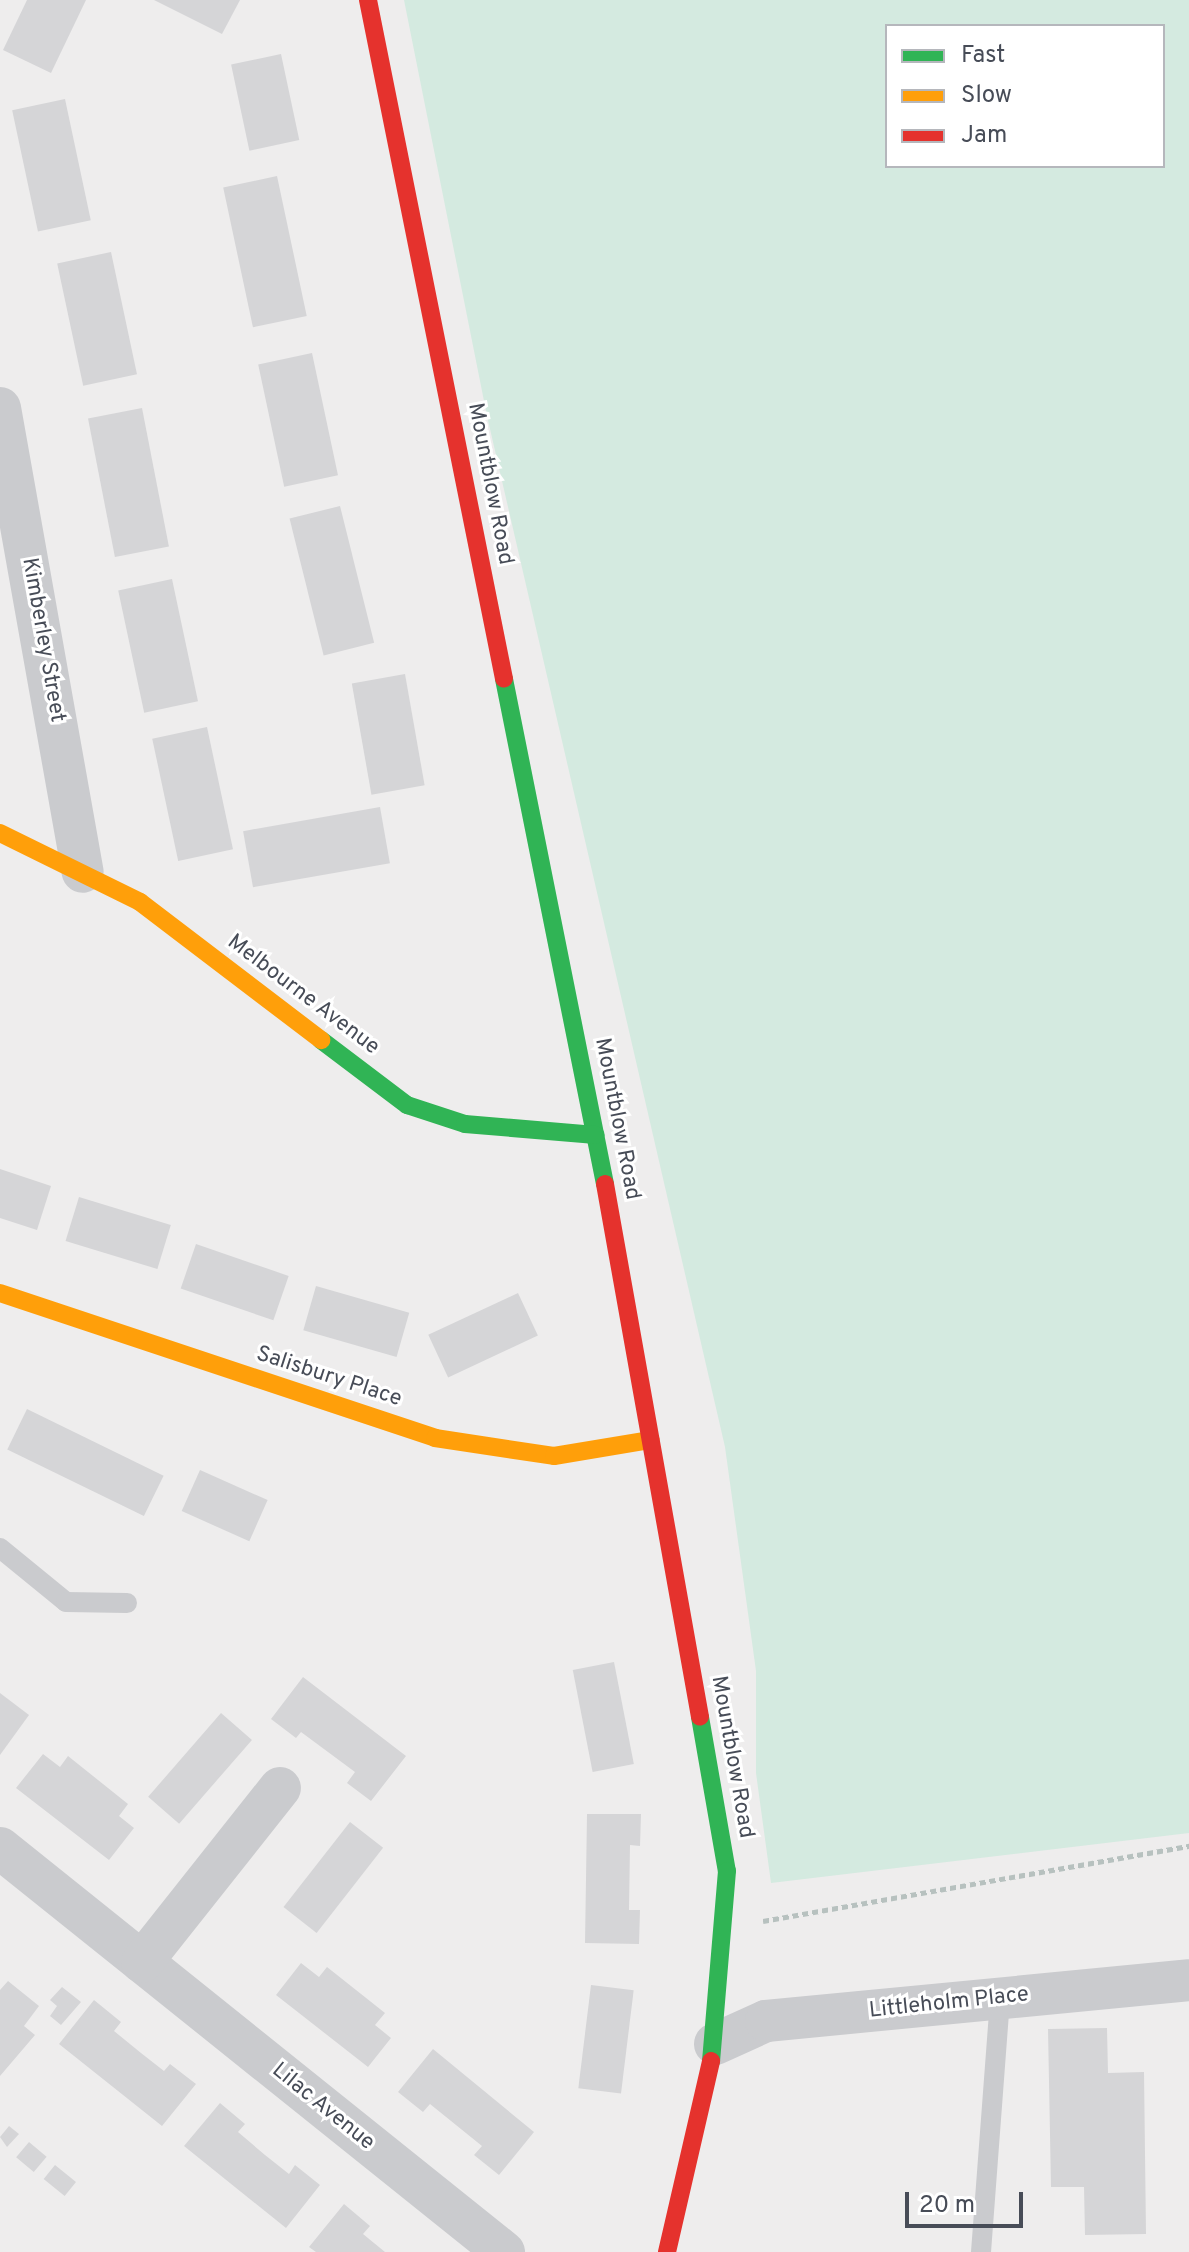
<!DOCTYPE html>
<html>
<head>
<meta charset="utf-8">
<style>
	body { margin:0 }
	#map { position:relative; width:1189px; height:2252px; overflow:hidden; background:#eeeded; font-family:Overpass,sans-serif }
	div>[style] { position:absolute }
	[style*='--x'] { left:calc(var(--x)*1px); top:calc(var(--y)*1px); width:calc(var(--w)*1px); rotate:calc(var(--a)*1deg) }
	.green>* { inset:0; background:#d4eae0 }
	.building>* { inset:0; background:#d5d5d7; transform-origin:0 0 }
	.path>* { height:5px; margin-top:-2.5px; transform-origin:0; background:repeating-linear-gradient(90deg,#b7c1bf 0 6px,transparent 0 10px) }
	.lane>* { height:20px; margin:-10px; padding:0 10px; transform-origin:10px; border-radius:10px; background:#cacbce }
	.street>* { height:42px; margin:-21px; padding:0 21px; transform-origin:21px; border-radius:21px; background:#cacbce }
	.fast>* { height:18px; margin:-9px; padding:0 9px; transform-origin:9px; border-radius:9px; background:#30b455 }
	.slow>* { height:18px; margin:-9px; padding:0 9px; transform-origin:9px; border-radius:9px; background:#ff9f0a }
	.jam>* { height:18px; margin:-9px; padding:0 9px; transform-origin:9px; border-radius:9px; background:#e5322d }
	span { translate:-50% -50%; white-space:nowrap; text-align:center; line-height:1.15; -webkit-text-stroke:6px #fff; paint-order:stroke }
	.street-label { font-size:22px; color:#474c57 }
	.legend { position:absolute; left:885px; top:24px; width:280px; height:144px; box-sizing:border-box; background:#fff; border:2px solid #b5b7bc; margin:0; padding:10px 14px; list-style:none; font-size:24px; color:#474c57 }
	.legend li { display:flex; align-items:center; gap:16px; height:40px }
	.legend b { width:40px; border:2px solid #b5b7bc }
	.scale { position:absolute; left:905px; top:2192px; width:118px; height:36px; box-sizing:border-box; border:4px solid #474c57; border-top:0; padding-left:10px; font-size:24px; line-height:28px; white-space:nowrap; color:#474c57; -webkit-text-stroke:6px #fff; paint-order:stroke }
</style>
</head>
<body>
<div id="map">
	<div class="green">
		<div style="clip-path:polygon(evenodd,404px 0,1189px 0,1189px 1833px,771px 1883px,756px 1773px,756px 1671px,725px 1447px,487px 416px,404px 0,887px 26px,1163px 26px,1163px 166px,887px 166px,887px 26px)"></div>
	</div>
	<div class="building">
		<div style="clip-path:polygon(27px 0,86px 0,51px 73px,3px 50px)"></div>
		<div style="clip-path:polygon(154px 0,240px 0,222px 34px)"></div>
		<div style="left:281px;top:54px;width:88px;height:51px;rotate:78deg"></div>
		<div style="left:65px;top:99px;width:124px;height:54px;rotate:78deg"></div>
		<div style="left:277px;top:176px;width:143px;height:55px;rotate:78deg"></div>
		<div style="left:111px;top:252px;width:125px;height:55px;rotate:78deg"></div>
		<div style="left:312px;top:353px;width:125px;height:55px;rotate:78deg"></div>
		<div style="left:142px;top:408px;width:141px;height:55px;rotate:79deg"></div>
		<div style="left:340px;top:506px;width:141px;height:52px;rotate:76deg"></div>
		<div style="left:172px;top:579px;width:125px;height:55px;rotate:78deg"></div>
		<div style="left:405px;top:674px;width:113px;height:54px;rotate:80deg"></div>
		<div style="left:207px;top:727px;width:125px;height:56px;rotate:78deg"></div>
		<div style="left:380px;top:807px;width:57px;height:139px;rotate:80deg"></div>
		<div style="clip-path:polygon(0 1169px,51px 1186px,37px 1230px,0 1218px)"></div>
		<div style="left:79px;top:1197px;width:96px;height:46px;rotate:17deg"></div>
		<div style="left:196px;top:1244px;width:98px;height:47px;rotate:19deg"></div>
		<div style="left:316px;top:1286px;width:97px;height:46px;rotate:16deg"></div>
		<div style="left:518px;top:1293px;width:47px;height:99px;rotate:65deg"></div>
		<div style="left:27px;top:1409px;width:152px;height:45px;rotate:26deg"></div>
		<div style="left:200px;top:1470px;width:74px;height:45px;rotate:24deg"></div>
		<div style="left:614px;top:1662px;width:104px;height:42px;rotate:79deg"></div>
		<div style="clip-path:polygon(303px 1677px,406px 1756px,371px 1801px,347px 1783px,355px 1772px,301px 1732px,296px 1738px,271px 1719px)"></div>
		<div style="clip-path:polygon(0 1693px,29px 1715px,0 1755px)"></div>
		<div style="left:221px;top:1713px;width:41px;height:111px;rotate:41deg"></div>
		<div style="clip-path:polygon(43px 1754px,60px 1767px,68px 1756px,128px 1804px,119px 1816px,134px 1828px,109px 1860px,16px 1788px)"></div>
		<div style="clip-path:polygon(587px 1814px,641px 1814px,640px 1846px,630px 1845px,629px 1910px,640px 1910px,639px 1944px,585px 1943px)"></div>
		<div style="left:350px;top:1822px;width:42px;height:108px;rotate:38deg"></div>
		<div style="clip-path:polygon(301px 1963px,319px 1977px,327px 1967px,385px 2013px,375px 2025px,391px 2038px,368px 2067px,276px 1995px)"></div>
		<div style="clip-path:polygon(8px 1981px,39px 2006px,24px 2026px,35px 2035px,0 2076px,0 1990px)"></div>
		<div style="left:591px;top:1985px;width:43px;height:104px;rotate:7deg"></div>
		<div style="clip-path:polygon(62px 1987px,81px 2002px,61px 2025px,50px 2016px,57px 2006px,50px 2000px)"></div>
		<div style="clip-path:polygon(94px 2000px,121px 2022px,114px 2031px,141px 2053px,164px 2071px,170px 2064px,196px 2084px,162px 2126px,59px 2044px)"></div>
		<div style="clip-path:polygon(1107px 2028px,1108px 2073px,1144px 2072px,1146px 2234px,1085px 2235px,1084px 2187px,1051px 2187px,1048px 2029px)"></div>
		<div style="clip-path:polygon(433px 2049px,534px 2132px,499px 2175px,474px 2155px,482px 2146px,430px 2104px,423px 2112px,398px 2092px)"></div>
		<div style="clip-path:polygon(220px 2103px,245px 2124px,238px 2132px,265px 2155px,289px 2174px,295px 2165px,320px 2185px,286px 2228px,184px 2146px)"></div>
		<div style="clip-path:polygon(9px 2126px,19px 2134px,7px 2147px,0 2137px)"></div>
		<div style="left:29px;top:2142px;width:23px;height:20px;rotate:40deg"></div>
		<div style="left:55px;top:2165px;width:27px;height:18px;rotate:39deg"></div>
		<div style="clip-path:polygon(344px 2204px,370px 2226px,363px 2234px,385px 2252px,316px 2252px,309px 2247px)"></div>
	</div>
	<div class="path">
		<div style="--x:763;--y:1921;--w:433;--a:-10"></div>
	</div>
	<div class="lane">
		<div style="--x:0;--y:1548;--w:85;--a:39.3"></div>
		<div style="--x:66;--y:1602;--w:61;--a:0.9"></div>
		<div style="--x:981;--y:2252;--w:255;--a:-85.7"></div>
	</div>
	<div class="street">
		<div style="--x:0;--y:408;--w:471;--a:79.9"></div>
		<div style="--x:0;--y:1848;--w:646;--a:38.72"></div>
		<div style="--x:142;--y:1962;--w:222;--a:-51.6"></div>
		<div style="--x:715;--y:2044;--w:56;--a:-24.3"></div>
		<div style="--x:766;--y:2021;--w:425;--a:-5.5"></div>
	</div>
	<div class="fast">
		<div style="--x:504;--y:679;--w:515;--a:78.69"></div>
		<div style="--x:321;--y:1040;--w:108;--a:37.1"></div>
		<div style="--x:407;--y:1105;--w:61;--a:18.1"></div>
		<div style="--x:465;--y:1124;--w:131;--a:4.8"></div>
		<div style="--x:700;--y:1717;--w:156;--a:80.1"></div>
		<div style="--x:727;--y:1871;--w:191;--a:94.8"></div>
	</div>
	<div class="slow">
		<div style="--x:0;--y:833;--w:156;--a:26.2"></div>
		<div style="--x:140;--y:902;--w:228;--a:37.3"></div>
		<div style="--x:0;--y:1293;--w:459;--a:18.4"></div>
		<div style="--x:435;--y:1438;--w:120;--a:8.6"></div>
		<div style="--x:554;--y:1456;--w:98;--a:-9.4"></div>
	</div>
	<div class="jam">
		<div style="--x:368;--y:0;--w:692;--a:78.67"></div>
		<div style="--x:605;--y:1184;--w:541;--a:79.89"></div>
		<div style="--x:667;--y:2252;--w:196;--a:-77"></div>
	</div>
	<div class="street-label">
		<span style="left:490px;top:484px;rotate:79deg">Mountblow Road</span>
		<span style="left:43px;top:640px;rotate:80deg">Kimberley Street</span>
		<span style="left:303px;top:995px;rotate:37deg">Melbourne Avenue</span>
		<span style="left:617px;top:1119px;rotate:79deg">Mountblow Road</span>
		<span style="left:329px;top:1377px;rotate:18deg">Salisbury Place</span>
		<span style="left:732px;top:1757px;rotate:80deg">Mountblow Road</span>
		<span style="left:949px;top:2003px;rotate:-6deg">Littleholm Place</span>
		<span style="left:323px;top:2107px;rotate:39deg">Lilac Avenue</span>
	</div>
	<ul class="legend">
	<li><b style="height:10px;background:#30b455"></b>Fast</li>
	<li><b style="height:10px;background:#ff9f0a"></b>Slow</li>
	<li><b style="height:10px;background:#e5322d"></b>Jam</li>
	</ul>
	<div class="scale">20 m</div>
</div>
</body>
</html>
